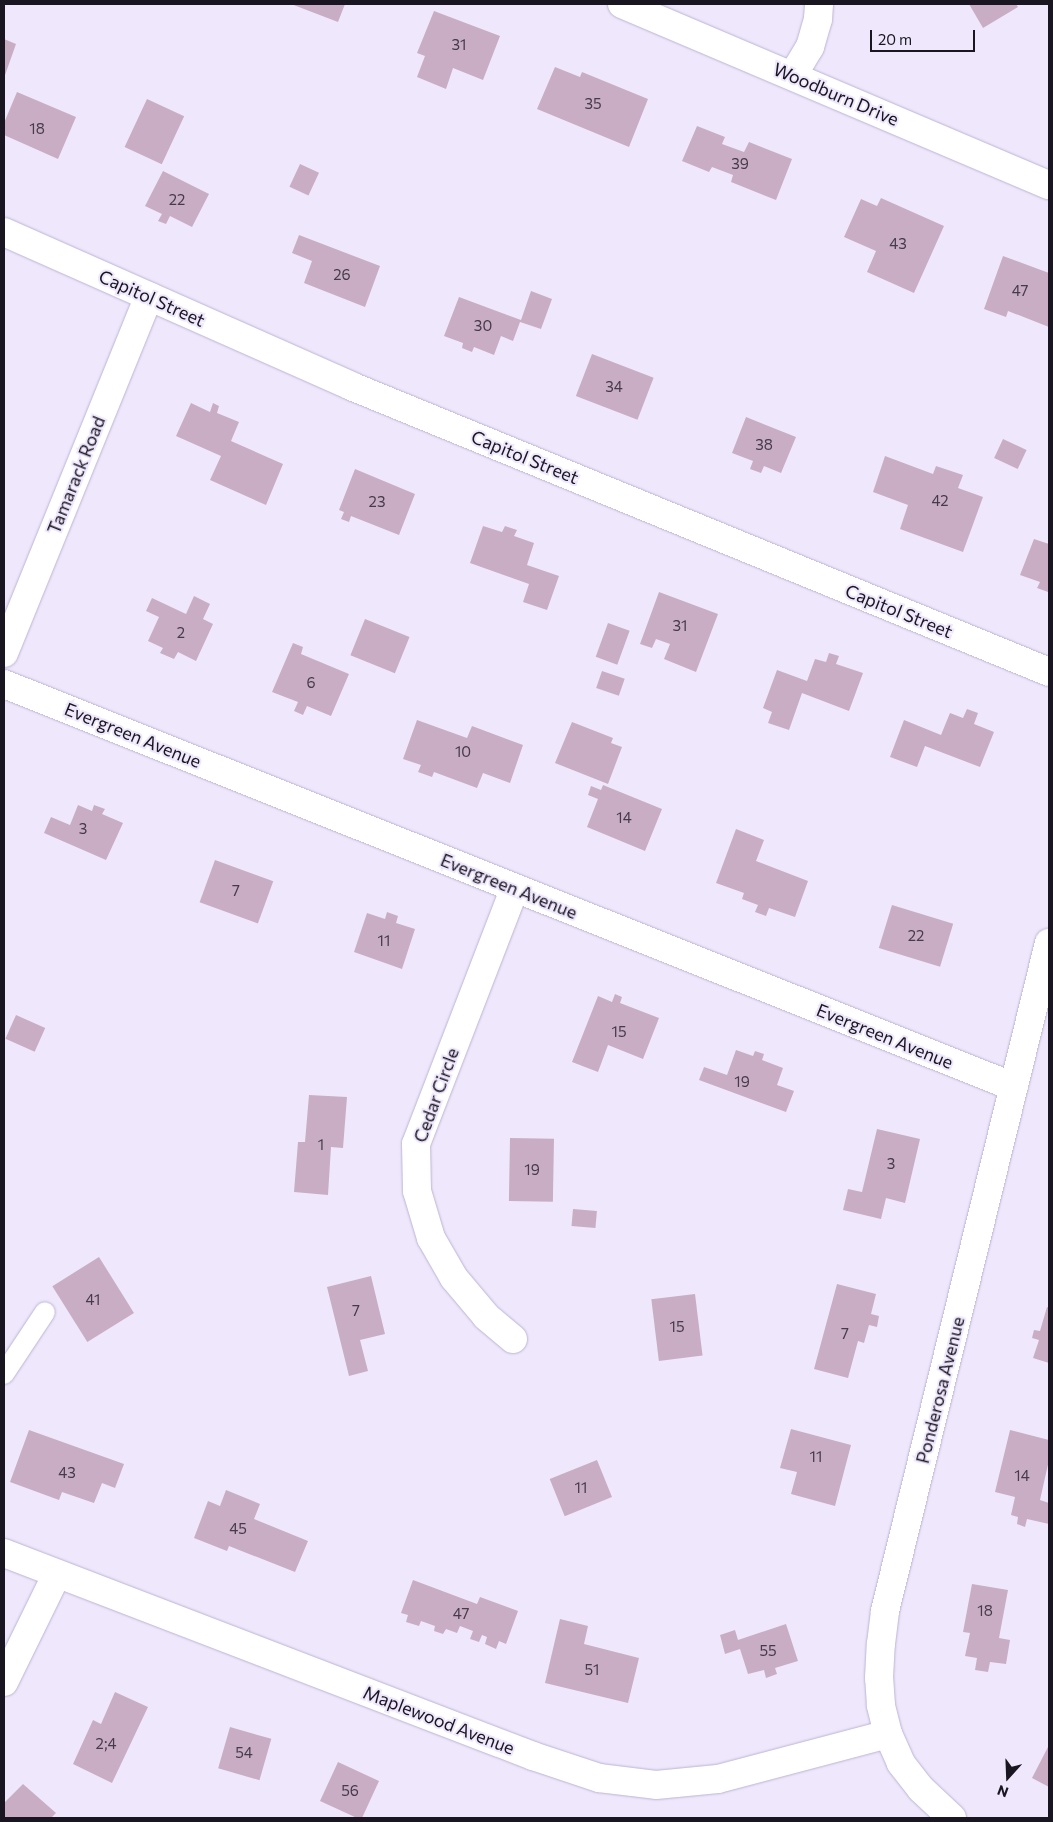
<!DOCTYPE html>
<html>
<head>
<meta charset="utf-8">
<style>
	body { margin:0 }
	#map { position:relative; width:1053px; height:1822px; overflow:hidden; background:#efe8fc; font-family:Commissioner,sans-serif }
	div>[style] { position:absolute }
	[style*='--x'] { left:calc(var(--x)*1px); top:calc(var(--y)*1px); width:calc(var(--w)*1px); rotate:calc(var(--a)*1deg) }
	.building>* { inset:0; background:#c9adc5; transform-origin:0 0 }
	.roads { filter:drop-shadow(0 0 1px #bdb3d3) drop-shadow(0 0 1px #bdb3d3) }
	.service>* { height:20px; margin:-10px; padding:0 10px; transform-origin:10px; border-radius:10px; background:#fff }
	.minor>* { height:28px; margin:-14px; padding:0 14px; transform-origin:14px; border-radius:14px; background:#fff }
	span { translate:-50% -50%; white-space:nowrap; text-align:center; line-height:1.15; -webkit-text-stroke:4px #efe8fc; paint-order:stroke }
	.number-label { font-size:15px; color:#453b4a }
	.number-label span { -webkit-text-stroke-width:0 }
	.street-label { font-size:18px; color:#191521 }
	.frame { position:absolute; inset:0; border:5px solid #191521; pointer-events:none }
	.north { position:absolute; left:983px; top:1752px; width:50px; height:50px; -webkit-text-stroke:4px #efe8fc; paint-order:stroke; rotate:200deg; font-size:14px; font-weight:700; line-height:20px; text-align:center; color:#191521 }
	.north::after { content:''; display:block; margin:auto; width:18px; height:22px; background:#191521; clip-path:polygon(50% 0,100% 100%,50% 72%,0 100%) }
	.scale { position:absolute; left:870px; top:30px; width:105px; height:22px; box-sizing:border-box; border:2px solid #191521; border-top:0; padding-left:6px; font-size:15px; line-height:18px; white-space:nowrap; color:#191521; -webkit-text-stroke:4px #efe8fc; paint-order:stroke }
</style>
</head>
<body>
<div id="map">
	<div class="building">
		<div style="clip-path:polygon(291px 4px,345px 4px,338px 22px)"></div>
		<div style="clip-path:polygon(969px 4px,1016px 4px,1018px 7px,983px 28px)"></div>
		<div style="clip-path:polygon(434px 11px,500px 36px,483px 80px,453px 68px,446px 89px,417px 77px,425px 56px,417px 53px)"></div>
		<div style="clip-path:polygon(4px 39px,16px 44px,4px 78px)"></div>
		<div style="clip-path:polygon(555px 67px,580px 77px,582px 72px,648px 99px,629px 147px,537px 109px)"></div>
		<div style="clip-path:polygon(17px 92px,76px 117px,58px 159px,4px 135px,4px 123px)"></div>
		<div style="left:147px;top:99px;width:41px;height:53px;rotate:25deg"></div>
		<div style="clip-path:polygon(697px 126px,725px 137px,722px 144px,744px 152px,749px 142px,792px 159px,776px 200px,731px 182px,733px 175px,712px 167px,709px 172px,682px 161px)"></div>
		<div style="left:300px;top:164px;width:21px;height:25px;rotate:25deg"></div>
		<div style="clip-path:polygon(163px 171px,209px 194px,192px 227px,170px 216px,166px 224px,158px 221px,162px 214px,145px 206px)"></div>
		<div style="clip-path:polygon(881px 198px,944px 226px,914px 293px,867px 272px,876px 251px,844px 237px,861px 199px,877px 206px)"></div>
		<div style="clip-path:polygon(299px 235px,380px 266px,365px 307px,304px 283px,312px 261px,292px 253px)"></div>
		<div style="clip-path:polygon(1003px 256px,1049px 273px,1049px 327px,1008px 311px,1006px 317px,984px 309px)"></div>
		<div style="clip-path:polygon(531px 291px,552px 299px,541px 329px,520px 322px,513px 341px,501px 336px,494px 355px,474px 347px,472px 352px,462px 348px,463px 343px,444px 336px,459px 297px,521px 320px)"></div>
		<div style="left:592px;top:354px;width:66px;height:45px;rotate:21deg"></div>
		<div style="clip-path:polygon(191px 403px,210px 412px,213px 403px,219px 406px,217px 413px,239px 422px,231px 441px,283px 464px,266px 505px,210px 480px,221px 456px,176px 436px)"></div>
		<div style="clip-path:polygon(746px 417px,796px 437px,781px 473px,764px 466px,761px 473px,750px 469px,753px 461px,732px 453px)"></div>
		<div style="left:1003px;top:439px;width:26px;height:21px;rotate:25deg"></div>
		<div style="clip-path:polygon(885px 456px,933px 474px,936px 466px,963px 475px,958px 488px,983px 497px,963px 552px,900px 529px,908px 505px,873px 492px)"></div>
		<div style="clip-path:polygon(355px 469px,415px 494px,399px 535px,351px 516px,349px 522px,341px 519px,344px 512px,339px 510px)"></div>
		<div style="clip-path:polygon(483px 526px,502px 532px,505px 526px,517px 530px,514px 536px,534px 543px,527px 565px,559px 576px,547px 610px,523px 602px,529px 584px,470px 563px)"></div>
		<div style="clip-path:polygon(1034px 539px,1049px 544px,1048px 592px,1037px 588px,1040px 582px,1020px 575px)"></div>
		<div style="clip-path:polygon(659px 592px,718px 614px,696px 672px,664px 659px,670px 644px,656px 639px,652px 648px,640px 644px)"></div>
		<div style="clip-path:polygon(194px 596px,210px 604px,203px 619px,213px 624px,196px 661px,178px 652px,174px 659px,160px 653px,163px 648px,148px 641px,159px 617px,146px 611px,152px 598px,186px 614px)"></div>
		<div style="left:365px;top:619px;width:48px;height:39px;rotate:22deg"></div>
		<div style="left:608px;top:623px;width:23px;height:36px;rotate:20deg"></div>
		<div style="clip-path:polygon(293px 643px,303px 647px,301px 654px,349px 674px,331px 716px,307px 706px,303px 715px,294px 711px,298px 702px,272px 692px)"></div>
		<div style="clip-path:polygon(829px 653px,839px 656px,836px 664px,863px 673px,849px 711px,802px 693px,789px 730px,768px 723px,772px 712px,763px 708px,777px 670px,807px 681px,815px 659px,826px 662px)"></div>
		<div style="left:602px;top:671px;width:24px;height:18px;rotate:19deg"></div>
		<div style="clip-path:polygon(967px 709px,978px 713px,974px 724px,994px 732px,980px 767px,925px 746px,917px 767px,890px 757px,904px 720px,941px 735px,950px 713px,963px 718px)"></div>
		<div style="clip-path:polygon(417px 720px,467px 738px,472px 726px,523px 745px,510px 783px,483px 773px,477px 788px,434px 772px,432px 777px,418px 772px,421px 765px,403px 759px)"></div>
		<div style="clip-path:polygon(572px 722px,613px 738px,611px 743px,622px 747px,608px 784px,555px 763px)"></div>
		<div style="clip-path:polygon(603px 785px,662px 809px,645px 851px,587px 827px,598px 799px,588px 795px,591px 786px,601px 790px)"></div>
		<div style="clip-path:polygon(78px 805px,92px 811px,94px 805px,105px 809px,102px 814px,123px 823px,106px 860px,44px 833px,51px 817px,70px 825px)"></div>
		<div style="clip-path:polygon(736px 829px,764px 840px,756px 861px,808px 881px,795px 917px,769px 908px,766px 916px,755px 912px,758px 905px,742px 899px,744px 893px,716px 883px)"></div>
		<div style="left:215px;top:860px;width:62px;height:45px;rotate:20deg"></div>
		<div style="left:892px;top:905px;width:64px;height:45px;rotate:17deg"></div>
		<div style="clip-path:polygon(387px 912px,398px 916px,396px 923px,415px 929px,402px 969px,354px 952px,367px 913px,385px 919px)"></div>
		<div style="clip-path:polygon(615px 994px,622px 997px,620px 1003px,659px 1018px,643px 1059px,608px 1045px,598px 1072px,572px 1062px,598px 996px,612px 1002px)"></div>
		<div style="left:16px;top:1015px;width:32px;height:26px;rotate:24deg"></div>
		<div style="clip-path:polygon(736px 1050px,753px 1056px,755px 1051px,764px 1054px,762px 1060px,783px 1068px,777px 1085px,794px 1091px,786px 1112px,699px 1080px,704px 1067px,727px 1075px)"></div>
		<div style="clip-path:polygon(309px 1095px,347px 1097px,343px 1148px,331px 1147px,328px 1195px,294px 1192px,298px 1142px,305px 1142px)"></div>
		<div style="clip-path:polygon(877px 1129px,920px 1139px,905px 1203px,886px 1198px,881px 1219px,843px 1210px,848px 1189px,862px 1192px)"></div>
		<div style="left:510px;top:1138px;width:44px;height:63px;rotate:1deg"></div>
		<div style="left:573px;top:1209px;width:24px;height:17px;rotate:5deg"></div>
		<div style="left:99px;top:1257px;width:66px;height:55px;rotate:58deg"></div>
		<div style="clip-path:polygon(371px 1276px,385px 1334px,360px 1340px,368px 1371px,349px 1376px,327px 1287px)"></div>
		<div style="clip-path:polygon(837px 1284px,876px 1294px,871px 1314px,879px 1316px,877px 1327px,869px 1325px,864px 1343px,858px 1341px,848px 1378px,814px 1369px)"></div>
		<div style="left:695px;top:1294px;width:62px;height:44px;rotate:83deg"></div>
		<div style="clip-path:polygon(1047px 1307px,1049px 1308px,1049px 1363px,1033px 1358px,1039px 1340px,1032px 1338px,1034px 1330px,1040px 1331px)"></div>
		<div style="clip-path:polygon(791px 1429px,851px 1445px,835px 1506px,791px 1494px,797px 1472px,780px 1468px)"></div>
		<div style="clip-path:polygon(29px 1430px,124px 1464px,115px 1488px,102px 1483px,94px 1503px,62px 1492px,59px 1500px,10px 1482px)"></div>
		<div style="clip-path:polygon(1010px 1430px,1049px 1440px,1049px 1460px,1040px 1500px,1049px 1503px,1049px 1524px,1027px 1519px,1025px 1527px,1017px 1524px,1018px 1517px,1011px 1515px,1015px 1497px,995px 1492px)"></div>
		<div style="left:597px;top:1460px;width:40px;height:51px;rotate:68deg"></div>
		<div style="clip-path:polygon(226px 1490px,260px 1504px,254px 1519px,308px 1541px,295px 1572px,229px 1546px,227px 1551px,194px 1538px,208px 1501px,220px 1506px)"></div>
		<div style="clip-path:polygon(413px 1580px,477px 1604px,480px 1597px,518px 1611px,506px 1644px,499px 1641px,496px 1649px,485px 1644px,487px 1637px,482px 1635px,479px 1642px,470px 1639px,473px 1631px,460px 1626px,457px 1633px,446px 1629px,443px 1634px,434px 1631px,435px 1626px,421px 1621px,419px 1626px,406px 1622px,408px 1615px,401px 1613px)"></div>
		<div style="clip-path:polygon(972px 1584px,1008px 1590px,999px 1638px,1010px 1640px,1006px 1664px,990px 1662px,988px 1672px,975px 1670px,977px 1658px,965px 1656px,970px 1633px,963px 1632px)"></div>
		<div style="clip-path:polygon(560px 1619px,588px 1626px,584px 1644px,639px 1658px,628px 1703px,545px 1683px)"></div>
		<div style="clip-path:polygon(786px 1624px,798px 1661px,775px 1668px,777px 1674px,766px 1678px,764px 1670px,748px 1674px,740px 1649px,725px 1654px,720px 1635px,735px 1630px,738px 1640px)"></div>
		<div style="clip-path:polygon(115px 1692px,148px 1707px,112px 1783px,73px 1764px,93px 1720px,101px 1724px)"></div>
		<div style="left:230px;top:1727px;width:43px;height:43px;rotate:16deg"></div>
		<div style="clip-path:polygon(1049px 1745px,1049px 1787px,1032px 1778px)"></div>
		<div style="clip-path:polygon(338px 1762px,379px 1781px,362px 1818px,357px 1818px,320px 1801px)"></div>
		<div style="clip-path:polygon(23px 1784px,56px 1813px,51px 1818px,4px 1818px,4px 1803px)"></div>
	</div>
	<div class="roads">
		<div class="service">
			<div style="--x:4;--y:1374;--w:74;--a:-56.5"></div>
		</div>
		<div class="minor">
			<div style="--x:622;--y:4;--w:464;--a:23"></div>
			<div style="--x:793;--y:75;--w:33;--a:-59"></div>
			<div style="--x:810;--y:47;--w:29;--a:-74"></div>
			<div style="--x:818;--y:19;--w:15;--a:-86"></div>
			<div style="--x:4;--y:232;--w:380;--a:23.9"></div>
			<div style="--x:351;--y:386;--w:754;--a:22.28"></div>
			<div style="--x:4;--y:653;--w:385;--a:-67.9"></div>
			<div style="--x:4;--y:684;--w:1087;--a:21.75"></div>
			<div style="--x:513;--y:1339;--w:35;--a:-140"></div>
			<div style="--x:486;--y:1316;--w:50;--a:-130.1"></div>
			<div style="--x:454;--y:1278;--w:46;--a:-119.9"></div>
			<div style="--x:431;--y:1238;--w:49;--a:-106.6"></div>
			<div style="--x:417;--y:1191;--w:47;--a:-91.2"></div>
			<div style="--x:416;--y:1144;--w:274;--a:-68.9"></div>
			<div style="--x:4;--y:1553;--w:567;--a:20.99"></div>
			<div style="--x:533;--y:1756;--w:70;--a:18.4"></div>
			<div style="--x:599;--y:1778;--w:57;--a:7"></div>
			<div style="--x:656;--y:1785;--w:62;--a:-5.5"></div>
			<div style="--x:718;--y:1779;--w:176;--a:-14.8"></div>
			<div style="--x:4;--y:1682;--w:120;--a:-63.9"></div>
			<div style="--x:952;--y:1818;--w:42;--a:-136.9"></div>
			<div style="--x:921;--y:1789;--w:33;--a:-128"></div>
			<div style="--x:901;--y:1763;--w:32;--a:-114"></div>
			<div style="--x:888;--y:1734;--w:30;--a:-104"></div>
			<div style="--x:881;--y:1705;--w:27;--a:-94"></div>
			<div style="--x:879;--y:1678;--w:34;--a:-87"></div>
			<div style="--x:881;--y:1644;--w:33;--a:-83"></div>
			<div style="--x:885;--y:1611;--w:688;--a:-76.21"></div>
		</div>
	</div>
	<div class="number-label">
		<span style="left:459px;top:45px">31</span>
		<span style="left:593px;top:104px">35</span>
		<span style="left:37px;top:129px">18</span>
		<span style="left:740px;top:164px">39</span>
		<span style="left:177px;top:200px">22</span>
		<span style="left:898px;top:244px">43</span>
		<span style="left:342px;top:275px">26</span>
		<span style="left:1020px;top:291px">47</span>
		<span style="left:483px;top:326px">30</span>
		<span style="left:614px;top:387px">34</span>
		<span style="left:764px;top:445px">38</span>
		<span style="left:940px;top:501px">42</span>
		<span style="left:377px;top:502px">23</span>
		<span style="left:680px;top:626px">31</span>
		<span style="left:181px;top:633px">2</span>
		<span style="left:311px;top:683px">6</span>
		<span style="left:463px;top:752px">10</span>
		<span style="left:624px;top:818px">14</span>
		<span style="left:83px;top:829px">3</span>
		<span style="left:236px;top:891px">7</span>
		<span style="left:916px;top:936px">22</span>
		<span style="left:384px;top:941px">11</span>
		<span style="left:619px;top:1032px">15</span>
		<span style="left:742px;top:1082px">19</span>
		<span style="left:321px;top:1145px">1</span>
		<span style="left:891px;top:1164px">3</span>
		<span style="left:532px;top:1170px">19</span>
		<span style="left:93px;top:1300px">41</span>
		<span style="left:356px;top:1311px">7</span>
		<span style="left:677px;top:1327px">15</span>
		<span style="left:845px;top:1334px">7</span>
		<span style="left:816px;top:1457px">11</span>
		<span style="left:67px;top:1473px">43</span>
		<span style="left:1022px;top:1476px">14</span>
		<span style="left:581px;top:1488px">11</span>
		<span style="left:238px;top:1529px">45</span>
		<span style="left:985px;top:1611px">18</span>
		<span style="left:461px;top:1614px">47</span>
		<span style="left:768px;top:1651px">55</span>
		<span style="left:592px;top:1670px">51</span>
		<span style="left:106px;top:1744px">2;4</span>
		<span style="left:244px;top:1753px">54</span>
		<span style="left:350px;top:1791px">56</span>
	</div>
	<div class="street-label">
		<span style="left:836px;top:94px;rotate:23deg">Woodburn Drive</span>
		<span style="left:152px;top:298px;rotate:24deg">Capitol Street</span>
		<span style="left:525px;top:457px;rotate:22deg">Capitol Street</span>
		<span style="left:76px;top:475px;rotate:-68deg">Tamarack Road</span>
		<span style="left:899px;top:611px;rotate:22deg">Capitol Street</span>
		<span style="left:133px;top:735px;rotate:22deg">Evergreen Avenue</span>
		<span style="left:509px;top:886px;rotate:22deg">Evergreen Avenue</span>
		<span style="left:885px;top:1036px;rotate:22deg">Evergreen Avenue</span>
		<span style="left:436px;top:1095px;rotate:-70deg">Cedar Circle</span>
		<span style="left:940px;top:1390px;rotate:-76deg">Ponderosa Avenue</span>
		<span style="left:439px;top:1720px;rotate:21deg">Maplewood Avenue</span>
	</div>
	<div class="frame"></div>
	<div class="north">N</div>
	<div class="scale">20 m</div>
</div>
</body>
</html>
